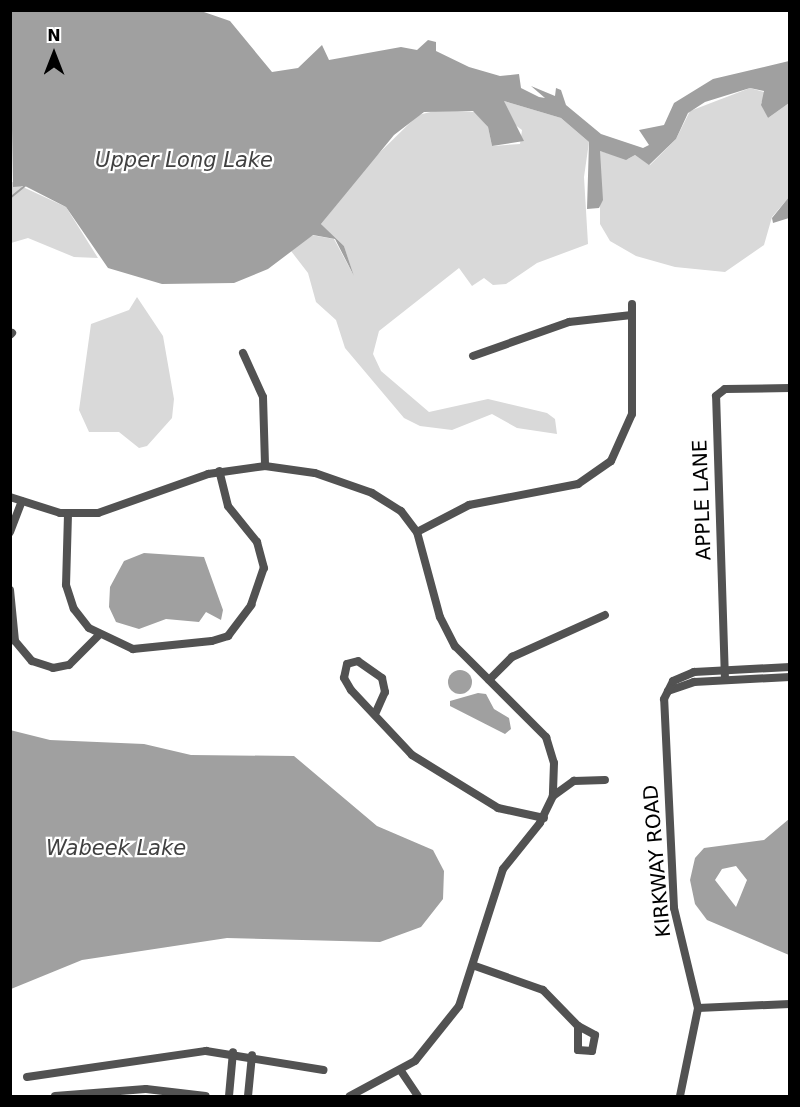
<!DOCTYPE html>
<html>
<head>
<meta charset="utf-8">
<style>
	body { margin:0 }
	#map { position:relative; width:800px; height:1107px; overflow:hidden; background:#fff; font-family:"DejaVu Sans",sans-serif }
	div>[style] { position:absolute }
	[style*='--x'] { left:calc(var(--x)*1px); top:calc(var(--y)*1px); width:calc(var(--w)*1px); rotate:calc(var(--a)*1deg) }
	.green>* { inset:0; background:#d9d9d9 }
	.water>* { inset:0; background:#a0a0a0 }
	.round { border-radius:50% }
	.stream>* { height:2px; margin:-1px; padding:0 1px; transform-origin:1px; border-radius:1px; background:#a0a0a0 }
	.minor>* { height:8px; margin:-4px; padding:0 4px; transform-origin:4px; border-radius:4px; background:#525252 }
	span { translate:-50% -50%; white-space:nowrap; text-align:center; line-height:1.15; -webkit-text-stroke:4.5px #fff; paint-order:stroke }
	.street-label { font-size:20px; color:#000 }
	.water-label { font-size:21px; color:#414141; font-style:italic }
	.frame { position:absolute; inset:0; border:12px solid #000; pointer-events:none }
	.north { position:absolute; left:24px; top:24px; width:60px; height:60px; -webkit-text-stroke:4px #fff; paint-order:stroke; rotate:0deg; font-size:16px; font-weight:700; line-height:24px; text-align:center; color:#000 }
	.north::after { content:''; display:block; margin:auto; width:21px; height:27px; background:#000; clip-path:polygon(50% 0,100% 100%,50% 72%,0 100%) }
</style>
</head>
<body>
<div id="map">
	<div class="green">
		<div style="clip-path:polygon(750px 88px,767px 93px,761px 103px,768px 118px,789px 103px,789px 197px,772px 217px,764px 245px,725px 272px,675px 267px,636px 256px,610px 241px,600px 224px,600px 151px,628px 159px,635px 155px,650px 165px,676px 139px,690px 111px)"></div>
		<div style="clip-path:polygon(504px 101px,561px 118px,589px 142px,584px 177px,588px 244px,537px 263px,506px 284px,493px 285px,484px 278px,472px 286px,459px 268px,379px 331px,373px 354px,381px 371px,429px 412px,488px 399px,547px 413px,555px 419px,557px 434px,517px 428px,492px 414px,452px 430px,420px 426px,404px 418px,345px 348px,336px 320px,316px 302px,308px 273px,291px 251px,311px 235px,334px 239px,354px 276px,344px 246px,321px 224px,371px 161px,418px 115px,439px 110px,475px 112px,488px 127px,492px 146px,520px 144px,522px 130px,510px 121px)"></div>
		<div style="clip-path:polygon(10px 181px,66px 207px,98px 258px,74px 257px,28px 238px,11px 243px)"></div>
		<div style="clip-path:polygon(137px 297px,163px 336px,174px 399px,172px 418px,147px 446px,139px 448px,119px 432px,89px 432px,79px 410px,91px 324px,129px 310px)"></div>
	</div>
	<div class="water">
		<div style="clip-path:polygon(10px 11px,201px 11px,230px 21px,272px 72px,298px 68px,322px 45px,329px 60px,401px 47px,417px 50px,428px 40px,436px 42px,436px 51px,469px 67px,500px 76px,519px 74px,521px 88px,539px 97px,545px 98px,531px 86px,555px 96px,556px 88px,561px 90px,566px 105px,601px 134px,643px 148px,649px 145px,639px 130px,664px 125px,674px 103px,713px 79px,789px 61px,789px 103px,768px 118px,761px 105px,764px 91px,750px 88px,705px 102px,688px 113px,676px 139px,649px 165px,635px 155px,626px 160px,600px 151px,603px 200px,599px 208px,587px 209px,589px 142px,561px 118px,504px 101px,524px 141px,492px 146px,488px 127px,473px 111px,424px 112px,394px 135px,321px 224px,344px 246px,354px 276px,335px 239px,313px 235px,268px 269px,234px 283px,162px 284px,108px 268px,66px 207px,25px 186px,13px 187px)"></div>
		<div style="clip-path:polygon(789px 197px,789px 218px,773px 223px,772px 218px)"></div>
		<div style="clip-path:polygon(144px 553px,204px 557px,223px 610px,221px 620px,206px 612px,199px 622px,166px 619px,139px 629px,116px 622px,109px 607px,110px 587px,124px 561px)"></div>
		<div class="round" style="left:448px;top:670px;width:24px;height:24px"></div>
		<div style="clip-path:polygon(478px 693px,486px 694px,494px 709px,509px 718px,511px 729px,505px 734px,450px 706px,450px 701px)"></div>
		<div style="clip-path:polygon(10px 730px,50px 740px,144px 744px,191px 755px,294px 756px,377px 826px,433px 850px,444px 871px,443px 899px,421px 927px,380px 942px,227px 938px,82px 960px,11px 989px)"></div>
		<div style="clip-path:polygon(evenodd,789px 819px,790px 955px,789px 955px,707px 920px,695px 904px,690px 880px,695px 858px,704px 848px,764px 840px,789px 819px,736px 866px,747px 880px,736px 907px,715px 880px,722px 869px,736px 866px)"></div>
	</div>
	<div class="stream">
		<div style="--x:10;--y:198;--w:19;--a:-39"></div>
	</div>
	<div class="minor">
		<div style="--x:10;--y:335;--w:3;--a:-45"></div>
		<div style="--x:243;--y:353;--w:48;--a:65.6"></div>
		<div style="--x:263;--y:397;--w:69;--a:88.3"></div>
		<div style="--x:473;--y:356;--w:102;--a:-19.5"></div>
		<div style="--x:569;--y:322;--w:63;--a:-6.3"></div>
		<div style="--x:10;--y:497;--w:52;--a:17.7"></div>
		<div style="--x:60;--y:513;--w:38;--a:0"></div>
		<div style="--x:98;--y:513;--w:117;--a:-19.5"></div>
		<div style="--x:208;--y:474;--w:58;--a:-8"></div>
		<div style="--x:265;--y:466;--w:50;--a:8"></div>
		<div style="--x:315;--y:473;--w:60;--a:19.3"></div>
		<div style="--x:372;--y:493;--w:34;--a:32"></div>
		<div style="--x:401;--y:511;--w:26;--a:53"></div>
		<div style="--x:417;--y:532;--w:88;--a:74.9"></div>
		<div style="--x:440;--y:617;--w:33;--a:63"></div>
		<div style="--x:455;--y:646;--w:129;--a:45"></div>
		<div style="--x:546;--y:737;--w:27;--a:73"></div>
		<div style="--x:554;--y:763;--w:33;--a:92"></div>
		<div style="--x:553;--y:796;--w:30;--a:116"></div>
		<div style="--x:540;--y:823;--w:59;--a:128.8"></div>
		<div style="--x:503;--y:869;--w:144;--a:107.8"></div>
		<div style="--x:459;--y:1006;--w:70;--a:128.7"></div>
		<div style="--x:415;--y:1061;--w:74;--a:151.7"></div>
		<div style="--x:68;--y:514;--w:71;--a:91.6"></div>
		<div style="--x:66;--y:585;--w:25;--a:72"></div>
		<div style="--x:74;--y:609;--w:24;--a:52"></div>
		<div style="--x:89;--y:628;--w:49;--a:25.5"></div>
		<div style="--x:133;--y:649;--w:79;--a:-5.8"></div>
		<div style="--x:212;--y:641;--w:17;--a:-17"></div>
		<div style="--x:228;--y:636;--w:39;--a:-53"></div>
		<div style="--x:251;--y:605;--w:39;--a:-71"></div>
		<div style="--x:264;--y:568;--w:27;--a:-105"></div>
		<div style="--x:257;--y:542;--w:46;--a:-128.9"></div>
		<div style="--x:228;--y:506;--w:36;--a:-104"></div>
		<div style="--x:10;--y:532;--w:33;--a:-69"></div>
		<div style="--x:417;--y:532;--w:59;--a:-27.4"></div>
		<div style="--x:469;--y:505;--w:111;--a:-10.9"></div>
		<div style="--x:578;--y:484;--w:40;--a:-34.9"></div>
		<div style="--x:611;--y:461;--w:51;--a:-65.9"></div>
		<div style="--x:632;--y:414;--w:110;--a:-90"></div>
		<div style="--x:10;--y:590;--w:51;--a:84.4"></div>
		<div style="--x:15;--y:641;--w:26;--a:50"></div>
		<div style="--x:32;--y:661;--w:22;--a:18"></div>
		<div style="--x:53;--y:668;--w:16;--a:-11"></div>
		<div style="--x:69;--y:665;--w:41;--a:-45"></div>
		<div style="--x:489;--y:680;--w:33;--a:-45"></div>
		<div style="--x:512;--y:657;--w:102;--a:-24.3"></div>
		<div style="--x:725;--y:680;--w:284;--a:-91.8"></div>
		<div style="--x:716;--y:396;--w:11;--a:-38"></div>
		<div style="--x:725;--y:389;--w:65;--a:-0.9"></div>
		<div style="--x:668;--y:691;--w:28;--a:-19"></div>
		<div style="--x:694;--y:682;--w:96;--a:-3"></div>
		<div style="--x:376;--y:712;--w:22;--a:-66"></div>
		<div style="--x:385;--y:692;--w:14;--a:-102"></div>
		<div style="--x:382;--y:678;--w:29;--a:-145"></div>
		<div style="--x:358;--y:661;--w:11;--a:165"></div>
		<div style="--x:347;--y:664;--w:14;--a:102"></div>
		<div style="--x:344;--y:678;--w:14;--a:60"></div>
		<div style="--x:351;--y:690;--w:89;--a:46.8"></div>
		<div style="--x:412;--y:755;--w:101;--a:31.6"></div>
		<div style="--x:498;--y:808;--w:47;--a:12.3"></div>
		<div style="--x:553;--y:796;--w:26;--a:-36"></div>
		<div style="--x:574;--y:781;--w:31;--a:-2"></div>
		<div style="--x:475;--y:966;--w:72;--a:19.4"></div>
		<div style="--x:543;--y:990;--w:50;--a:45.8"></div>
		<div style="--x:578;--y:1026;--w:24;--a:90"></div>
		<div style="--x:578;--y:1050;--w:14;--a:4"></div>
		<div style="--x:592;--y:1051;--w:16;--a:-79"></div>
		<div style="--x:595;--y:1035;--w:19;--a:-152"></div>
		<div style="--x:698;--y:1008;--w:92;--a:-2.5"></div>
		<div style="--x:401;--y:1071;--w:30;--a:56"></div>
		<div style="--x:27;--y:1077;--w:181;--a:-8.3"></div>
		<div style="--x:206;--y:1051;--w:119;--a:9.2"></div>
		<div style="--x:55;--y:1096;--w:91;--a:-4.4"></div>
		<div style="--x:146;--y:1089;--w:60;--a:6.7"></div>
		<div style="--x:229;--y:1096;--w:44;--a:-84.8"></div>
		<div style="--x:248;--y:1096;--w:41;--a:-84.4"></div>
		<div style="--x:680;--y:1096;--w:90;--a:-78.4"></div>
		<div style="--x:698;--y:1008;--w:103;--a:-103.5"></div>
		<div style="--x:674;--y:908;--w:209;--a:-92.7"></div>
		<div style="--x:664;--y:699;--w:20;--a:-63"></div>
		<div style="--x:673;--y:681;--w:23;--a:-23"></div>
		<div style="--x:694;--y:672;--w:96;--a:-3"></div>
	</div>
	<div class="street-label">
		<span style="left:702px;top:500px;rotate:-92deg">APPLE LANE</span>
		<span style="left:657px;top:861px;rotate:-95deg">KIRKWAY ROAD</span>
	</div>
	<div class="water-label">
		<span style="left:184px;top:160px">Upper Long Lake</span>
		<span style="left:116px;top:848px">Wabeek Lake</span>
	</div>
	<div class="frame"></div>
	<div class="north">N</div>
</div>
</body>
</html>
